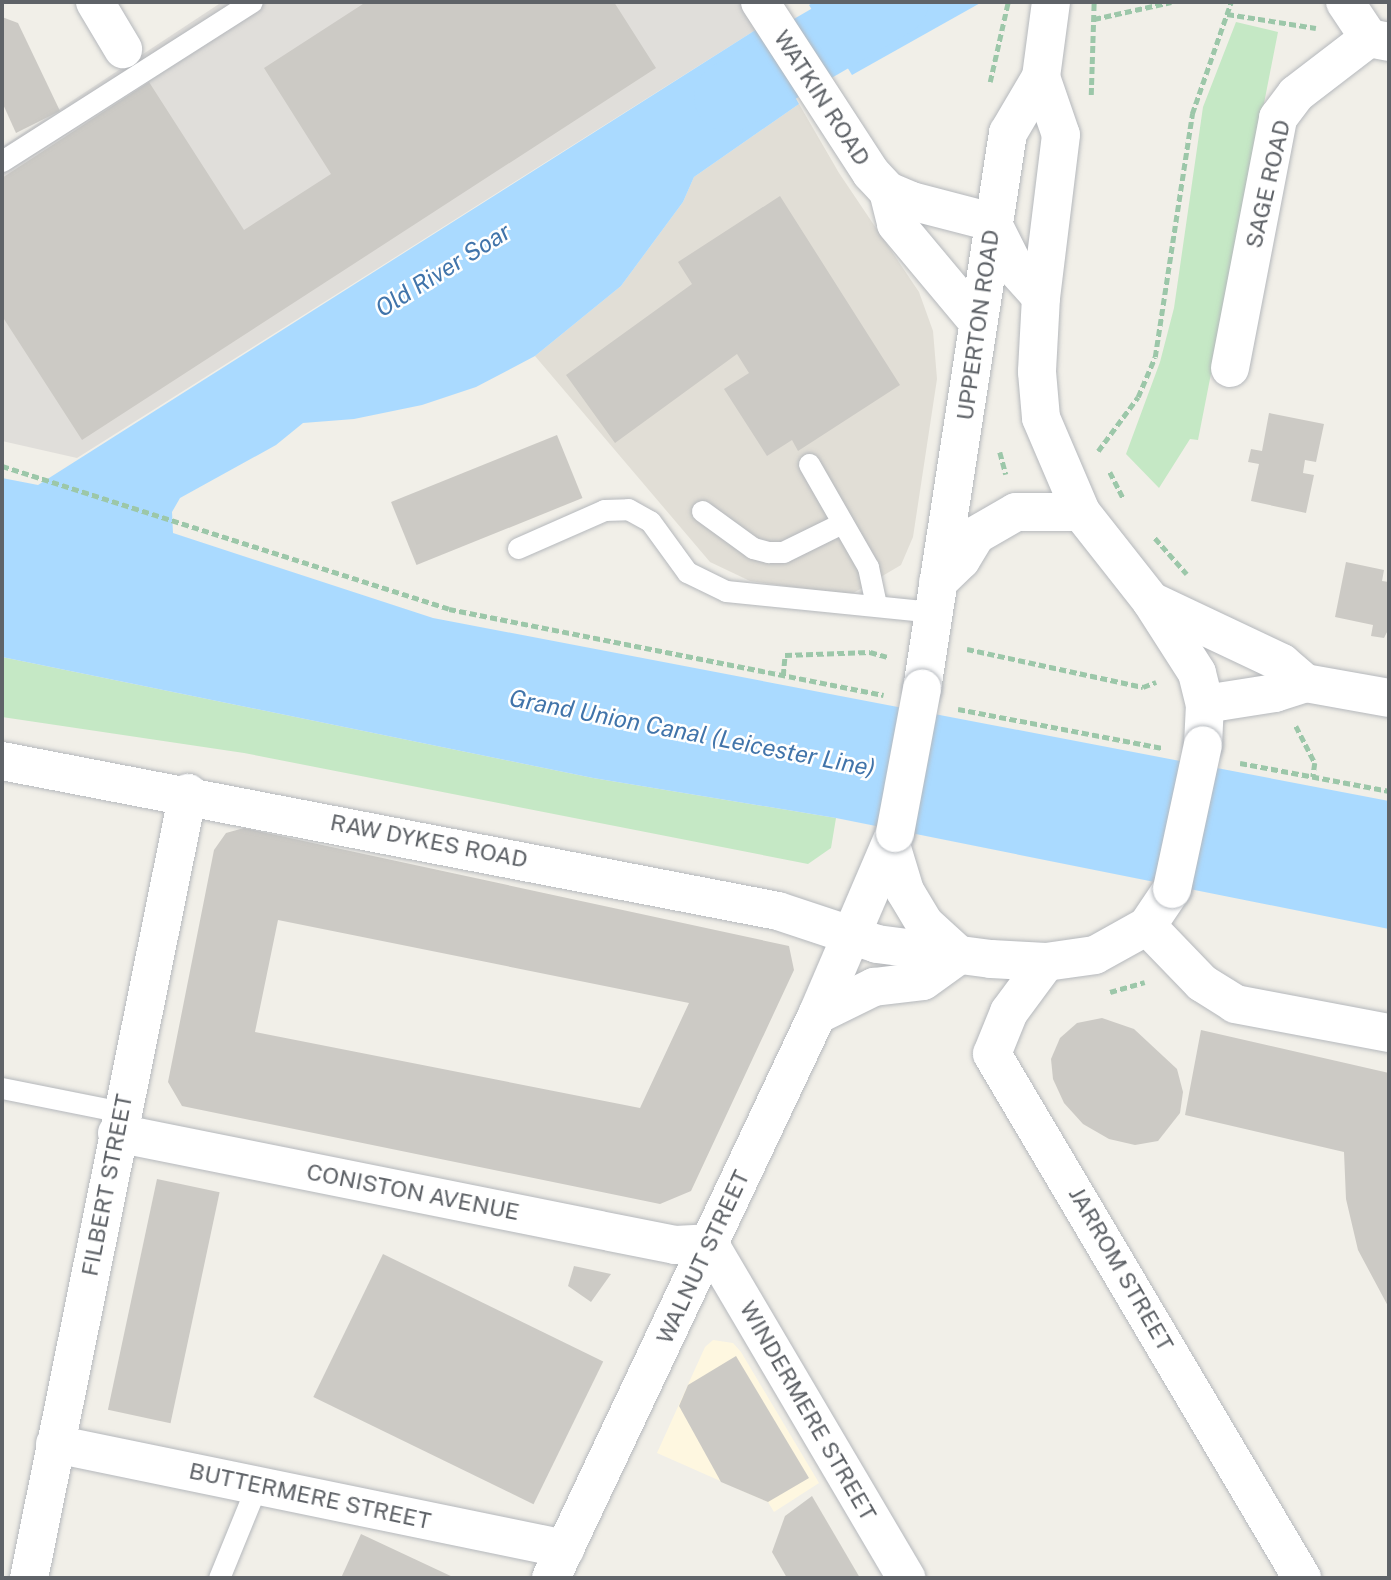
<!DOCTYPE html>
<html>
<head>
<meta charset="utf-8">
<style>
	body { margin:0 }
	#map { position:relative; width:1391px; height:1580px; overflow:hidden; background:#f1efe8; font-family:"Public Sans",sans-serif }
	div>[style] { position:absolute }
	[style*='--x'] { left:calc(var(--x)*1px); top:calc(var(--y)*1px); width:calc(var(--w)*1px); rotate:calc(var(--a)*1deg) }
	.commercial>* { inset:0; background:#fef7e0 }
	.industrial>* { inset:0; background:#e0deda }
	.education>* { inset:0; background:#e1ded6 }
	.green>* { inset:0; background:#c5e8c5 }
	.water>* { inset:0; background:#aadaff }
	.river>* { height:70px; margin:-35px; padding:0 35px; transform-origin:35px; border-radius:35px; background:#aadaff }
	.building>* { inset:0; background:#cccac5; transform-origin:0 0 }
	.path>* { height:4.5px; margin-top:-2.25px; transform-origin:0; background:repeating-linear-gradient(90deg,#9cc7a9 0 7px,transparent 0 10.5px) }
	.roads { filter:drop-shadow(0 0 2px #b5b8bc) drop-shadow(0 0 2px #b5b8bc) }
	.lane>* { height:21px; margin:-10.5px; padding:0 10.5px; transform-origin:10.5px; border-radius:10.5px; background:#fff }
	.street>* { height:38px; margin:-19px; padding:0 19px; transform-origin:19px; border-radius:19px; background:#fff }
	.secondary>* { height:38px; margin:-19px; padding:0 19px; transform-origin:19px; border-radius:19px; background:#fff }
	.bridges { filter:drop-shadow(0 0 2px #b6babf) drop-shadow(0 0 2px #b6babf) }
	.secondary-bridge>* { height:38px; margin:-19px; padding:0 19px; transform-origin:19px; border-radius:19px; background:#fff }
	span { translate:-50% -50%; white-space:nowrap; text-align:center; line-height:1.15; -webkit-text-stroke:5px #fff; paint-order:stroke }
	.street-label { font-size:23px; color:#5f6368 }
	.water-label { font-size:24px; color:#4174aa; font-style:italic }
	.frame { position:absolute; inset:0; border:4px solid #5f6368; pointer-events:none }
</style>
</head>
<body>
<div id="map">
	<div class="commercial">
		<div style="clip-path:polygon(713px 1340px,733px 1343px,741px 1352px,819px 1483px,774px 1512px,768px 1502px,657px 1453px,705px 1347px)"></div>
	</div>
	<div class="industrial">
		<div style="clip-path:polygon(222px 2px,744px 2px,757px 29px,77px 458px,2px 441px,2px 147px)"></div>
	</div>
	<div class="education">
		<div style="clip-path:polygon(799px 104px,839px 173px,919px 292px,933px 331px,937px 379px,913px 537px,901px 565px,850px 595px,750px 581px,710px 562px,535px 356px,621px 286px,683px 202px,694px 177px)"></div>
	</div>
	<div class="green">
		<div style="clip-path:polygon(1236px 22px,1278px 32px,1198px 440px,1190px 439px,1159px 488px,1126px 454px,1160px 362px,1174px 308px,1203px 107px)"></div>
		<div style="clip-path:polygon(2px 657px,593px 778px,836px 818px,831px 848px,808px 864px,244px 753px,2px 717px)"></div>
	</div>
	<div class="water">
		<div style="clip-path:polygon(814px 2px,982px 2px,852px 75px,809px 5px)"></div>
		<div style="clip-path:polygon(757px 29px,799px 104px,694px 177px,683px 202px,621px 286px,535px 356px,476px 387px,422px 405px,354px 419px,303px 423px,276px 445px,180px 498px,172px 512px,173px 533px,433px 618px,1389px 801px,1389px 929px,836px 818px,593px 778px,2px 657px,2px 478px,38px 485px)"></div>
	</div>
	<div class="river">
		<div style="--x:729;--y:97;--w:190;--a:-30.1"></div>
	</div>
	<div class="building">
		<div style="clip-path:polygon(366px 2px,614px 2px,656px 68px,82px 440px,2px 316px,2px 178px,149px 82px,244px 230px,331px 174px,264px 68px)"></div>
		<div style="clip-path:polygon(2px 17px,18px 23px,60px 111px,16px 133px,2px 102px)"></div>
		<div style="clip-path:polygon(780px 196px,900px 385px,798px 451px,792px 440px,767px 456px,724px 389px,749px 373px,737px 354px,615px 443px,566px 375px,692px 284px,678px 262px)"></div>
		<div style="clip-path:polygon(1269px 413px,1324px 424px,1316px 462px,1305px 460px,1303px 473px,1314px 475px,1306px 513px,1251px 501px,1259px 464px,1248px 462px,1251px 449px,1262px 451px)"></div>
		<div style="left:557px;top:435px;width:68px;height:179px;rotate:68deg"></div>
		<div style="clip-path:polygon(1346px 562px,1384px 570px,1382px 581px,1389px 582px,1389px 628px,1384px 638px,1371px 636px,1373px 625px,1335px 617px)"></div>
		<div style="clip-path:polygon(evenodd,244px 828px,789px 946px,794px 970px,691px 1191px,660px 1204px,182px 1106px,168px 1082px,214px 850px,226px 833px,244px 828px,278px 920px,689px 1003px,640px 1108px,255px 1032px,278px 920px)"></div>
		<div style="clip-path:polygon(1102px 1018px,1134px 1029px,1177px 1069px,1183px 1092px,1180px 1113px,1158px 1141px,1135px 1145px,1109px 1139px,1083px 1124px,1064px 1103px,1053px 1079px,1051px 1059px,1060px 1038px,1077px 1023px)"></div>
		<div style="clip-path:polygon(1201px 1030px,1389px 1073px,1389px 1308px,1358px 1250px,1346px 1199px,1344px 1152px,1185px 1115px)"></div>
		<div style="left:157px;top:1179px;width:64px;height:236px;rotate:12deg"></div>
		<div style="left:383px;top:1254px;width:245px;height:159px;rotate:26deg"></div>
		<div style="clip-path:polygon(574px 1266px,611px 1274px,591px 1302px,568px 1286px)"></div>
		<div style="clip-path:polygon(736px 1356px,809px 1478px,768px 1502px,721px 1482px,679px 1406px,688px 1385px)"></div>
		<div style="clip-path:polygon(812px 1496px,860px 1578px,787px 1578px,772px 1552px,785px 1516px)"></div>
		<div style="clip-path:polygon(361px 1534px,455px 1578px,341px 1578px)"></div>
	</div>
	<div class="path">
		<div style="--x:1227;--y:14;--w:90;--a:8.9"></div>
		<div style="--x:1094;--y:19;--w:79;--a:-12.4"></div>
		<div style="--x:990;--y:82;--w:82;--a:-77.3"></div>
		<div style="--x:1091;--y:95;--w:93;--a:-88.2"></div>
		<div style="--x:1098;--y:451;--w:67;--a:-53.5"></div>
		<div style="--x:1138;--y:397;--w:43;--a:-67"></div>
		<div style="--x:1155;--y:357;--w:246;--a:-81.3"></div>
		<div style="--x:1192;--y:114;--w:119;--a:-70.8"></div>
		<div style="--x:1000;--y:452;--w:23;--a:75"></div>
		<div style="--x:2;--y:466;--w:469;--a:17.7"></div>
		<div style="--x:449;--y:609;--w:443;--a:11.2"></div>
		<div style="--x:1110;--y:472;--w:30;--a:63"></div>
		<div style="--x:1155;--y:538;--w:48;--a:48.4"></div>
		<div style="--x:967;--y:649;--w:180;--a:12.2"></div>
		<div style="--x:1143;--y:687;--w:14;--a:-21"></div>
		<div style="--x:783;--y:676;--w:21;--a:-85"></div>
		<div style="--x:785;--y:655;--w:85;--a:-2"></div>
		<div style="--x:870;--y:652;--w:18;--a:16"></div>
		<div style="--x:958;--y:709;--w:208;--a:10.8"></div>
		<div style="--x:1296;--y:726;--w:42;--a:62.8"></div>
		<div style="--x:1315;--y:763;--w:14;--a:98"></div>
		<div style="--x:1240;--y:763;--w:152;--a:10.6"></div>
		<div style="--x:1110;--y:992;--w:36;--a:-16"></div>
	</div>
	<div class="roads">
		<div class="lane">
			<div style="--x:2;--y:161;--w:296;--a:-32.5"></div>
			<div style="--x:809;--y:464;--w:119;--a:60.2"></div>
			<div style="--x:868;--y:567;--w:39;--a:78"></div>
			<div style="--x:702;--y:511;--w:63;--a:36"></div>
			<div style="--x:753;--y:548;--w:16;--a:15"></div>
			<div style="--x:768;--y:552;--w:15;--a:0"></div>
			<div style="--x:783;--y:552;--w:66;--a:-26.2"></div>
			<div style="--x:518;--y:548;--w:94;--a:-23.8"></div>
			<div style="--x:604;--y:510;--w:24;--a:-2"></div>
			<div style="--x:628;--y:509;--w:25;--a:29"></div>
			<div style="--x:650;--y:521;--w:63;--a:54"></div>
			<div style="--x:687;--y:572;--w:43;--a:26"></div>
			<div style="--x:726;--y:591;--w:207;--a:5.8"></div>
			<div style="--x:2;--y:1088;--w:122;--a:11.3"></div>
			<div style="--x:219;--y:1578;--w:100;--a:-67.8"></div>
		</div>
		<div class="street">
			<div style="--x:95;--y:2;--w:55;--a:59.2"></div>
			<div style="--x:760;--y:2;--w:204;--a:57"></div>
			<div style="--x:871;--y:173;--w:25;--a:47"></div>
			<div style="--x:888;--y:191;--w:25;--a:23"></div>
			<div style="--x:911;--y:201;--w:84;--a:14.5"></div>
			<div style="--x:992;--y:222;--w:51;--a:63.4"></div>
			<div style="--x:1015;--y:268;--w:39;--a:48"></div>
			<div style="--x:1345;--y:2;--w:43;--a:56.3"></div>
			<div style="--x:888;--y:191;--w:34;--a:76"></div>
			<div style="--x:896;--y:224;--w:128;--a:50.1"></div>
			<div style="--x:1230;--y:368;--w:255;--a:-79.1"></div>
			<div style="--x:1278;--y:118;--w:30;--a:-53"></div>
			<div style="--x:1296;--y:94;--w:92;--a:-37.5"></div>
			<div style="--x:1369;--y:38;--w:20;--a:11"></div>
			<div style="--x:1147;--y:926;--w:79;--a:46"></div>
			<div style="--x:1202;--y:983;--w:39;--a:32"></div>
			<div style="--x:1235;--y:1004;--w:157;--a:10.7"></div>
			<div style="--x:1046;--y:962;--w:62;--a:126.5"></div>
			<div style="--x:1009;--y:1012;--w:45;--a:112"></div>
			<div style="--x:992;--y:1054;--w:609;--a:59.39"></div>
			<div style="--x:117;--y:1133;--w:569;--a:11.35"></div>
			<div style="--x:675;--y:1245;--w:34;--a:-3"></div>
			<div style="--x:709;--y:1243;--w:389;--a:59.5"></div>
			<div style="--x:55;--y:1444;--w:521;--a:11.63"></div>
			<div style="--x:29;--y:1578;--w:801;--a:-78.55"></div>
		</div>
		<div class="secondary">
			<div style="--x:1041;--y:77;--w:61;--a:71"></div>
			<div style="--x:1061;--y:135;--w:163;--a:97"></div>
			<div style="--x:1041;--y:297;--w:75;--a:93.1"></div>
			<div style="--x:1037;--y:372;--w:46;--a:85"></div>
			<div style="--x:1041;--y:418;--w:102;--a:66.9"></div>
			<div style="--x:1081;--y:512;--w:113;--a:51.8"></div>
			<div style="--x:1151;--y:601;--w:85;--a:57.4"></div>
			<div style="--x:1197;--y:673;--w:32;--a:76"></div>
			<div style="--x:1205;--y:704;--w:41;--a:92.8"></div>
			<div style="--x:938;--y:582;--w:32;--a:-44"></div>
			<div style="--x:961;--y:560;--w:29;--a:-59"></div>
			<div style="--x:976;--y:535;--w:46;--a:-29.9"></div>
			<div style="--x:1016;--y:512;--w:65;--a:0"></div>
			<div style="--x:1151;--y:601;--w:145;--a:25.3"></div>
			<div style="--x:1282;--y:663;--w:30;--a:41"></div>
			<div style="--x:922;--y:689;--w:563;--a:-81.21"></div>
			<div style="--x:1008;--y:133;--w:65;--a:-59.5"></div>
			<div style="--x:1041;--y:77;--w:76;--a:-82.4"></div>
			<div style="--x:1205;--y:704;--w:71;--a:-8.9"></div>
			<div style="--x:1275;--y:693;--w:32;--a:-18"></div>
			<div style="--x:1305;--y:683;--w:85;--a:10.1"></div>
			<div style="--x:2;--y:761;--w:790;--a:10.94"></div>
			<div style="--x:778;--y:911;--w:104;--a:18.4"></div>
			<div style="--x:877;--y:944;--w:115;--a:7.5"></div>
			<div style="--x:991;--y:959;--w:55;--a:3.1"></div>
			<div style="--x:1046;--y:962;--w:49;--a:-8.1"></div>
			<div style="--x:1095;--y:955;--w:60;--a:-29.1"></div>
			<div style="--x:1147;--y:926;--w:45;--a:-56"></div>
			<div style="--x:892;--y:848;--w:45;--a:73.2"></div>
			<div style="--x:905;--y:891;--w:39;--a:59"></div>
			<div style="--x:925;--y:924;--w:46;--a:42.4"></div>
			<div style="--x:817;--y:1015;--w:64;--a:-26.2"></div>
			<div style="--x:874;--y:987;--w:49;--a:-7"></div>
			<div style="--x:923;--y:981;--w:44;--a:-35.8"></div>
			<div style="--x:551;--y:1578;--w:623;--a:-64.71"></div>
			<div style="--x:817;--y:1015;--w:198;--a:-66.8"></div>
		</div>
	</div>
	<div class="bridges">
		<div class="secondary-bridge">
			<div style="--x:895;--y:833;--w:147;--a:-79.4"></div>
			<div style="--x:1172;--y:889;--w:147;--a:-77.9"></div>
		</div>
	</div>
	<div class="street-label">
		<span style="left:822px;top:98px;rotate:57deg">WATKIN ROAD</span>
		<span style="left:1268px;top:184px;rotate:-77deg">SAGE ROAD</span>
		<span style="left:978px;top:325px;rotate:-82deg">UPPERTON ROAD</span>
		<span style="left:429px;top:841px;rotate:11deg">RAW DYKES ROAD</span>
		<span style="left:107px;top:1185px;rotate:-79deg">FILBERT STREET</span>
		<span style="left:413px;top:1192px;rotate:11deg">CONISTON AVENUE</span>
		<span style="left:703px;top:1257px;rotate:-65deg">WALNUT STREET</span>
		<span style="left:1121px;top:1269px;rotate:60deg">JARROM STREET</span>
		<span style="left:808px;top:1411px;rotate:60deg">WINDERMERE STREET</span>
		<span style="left:310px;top:1496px;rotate:12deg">BUTTERMERE STREET</span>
	</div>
	<div class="water-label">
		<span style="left:443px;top:270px;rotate:-32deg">Old River Soar</span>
		<span style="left:692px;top:733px;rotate:11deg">Grand Union Canal (Leicester Line)</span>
	</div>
	<div class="frame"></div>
</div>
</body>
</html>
